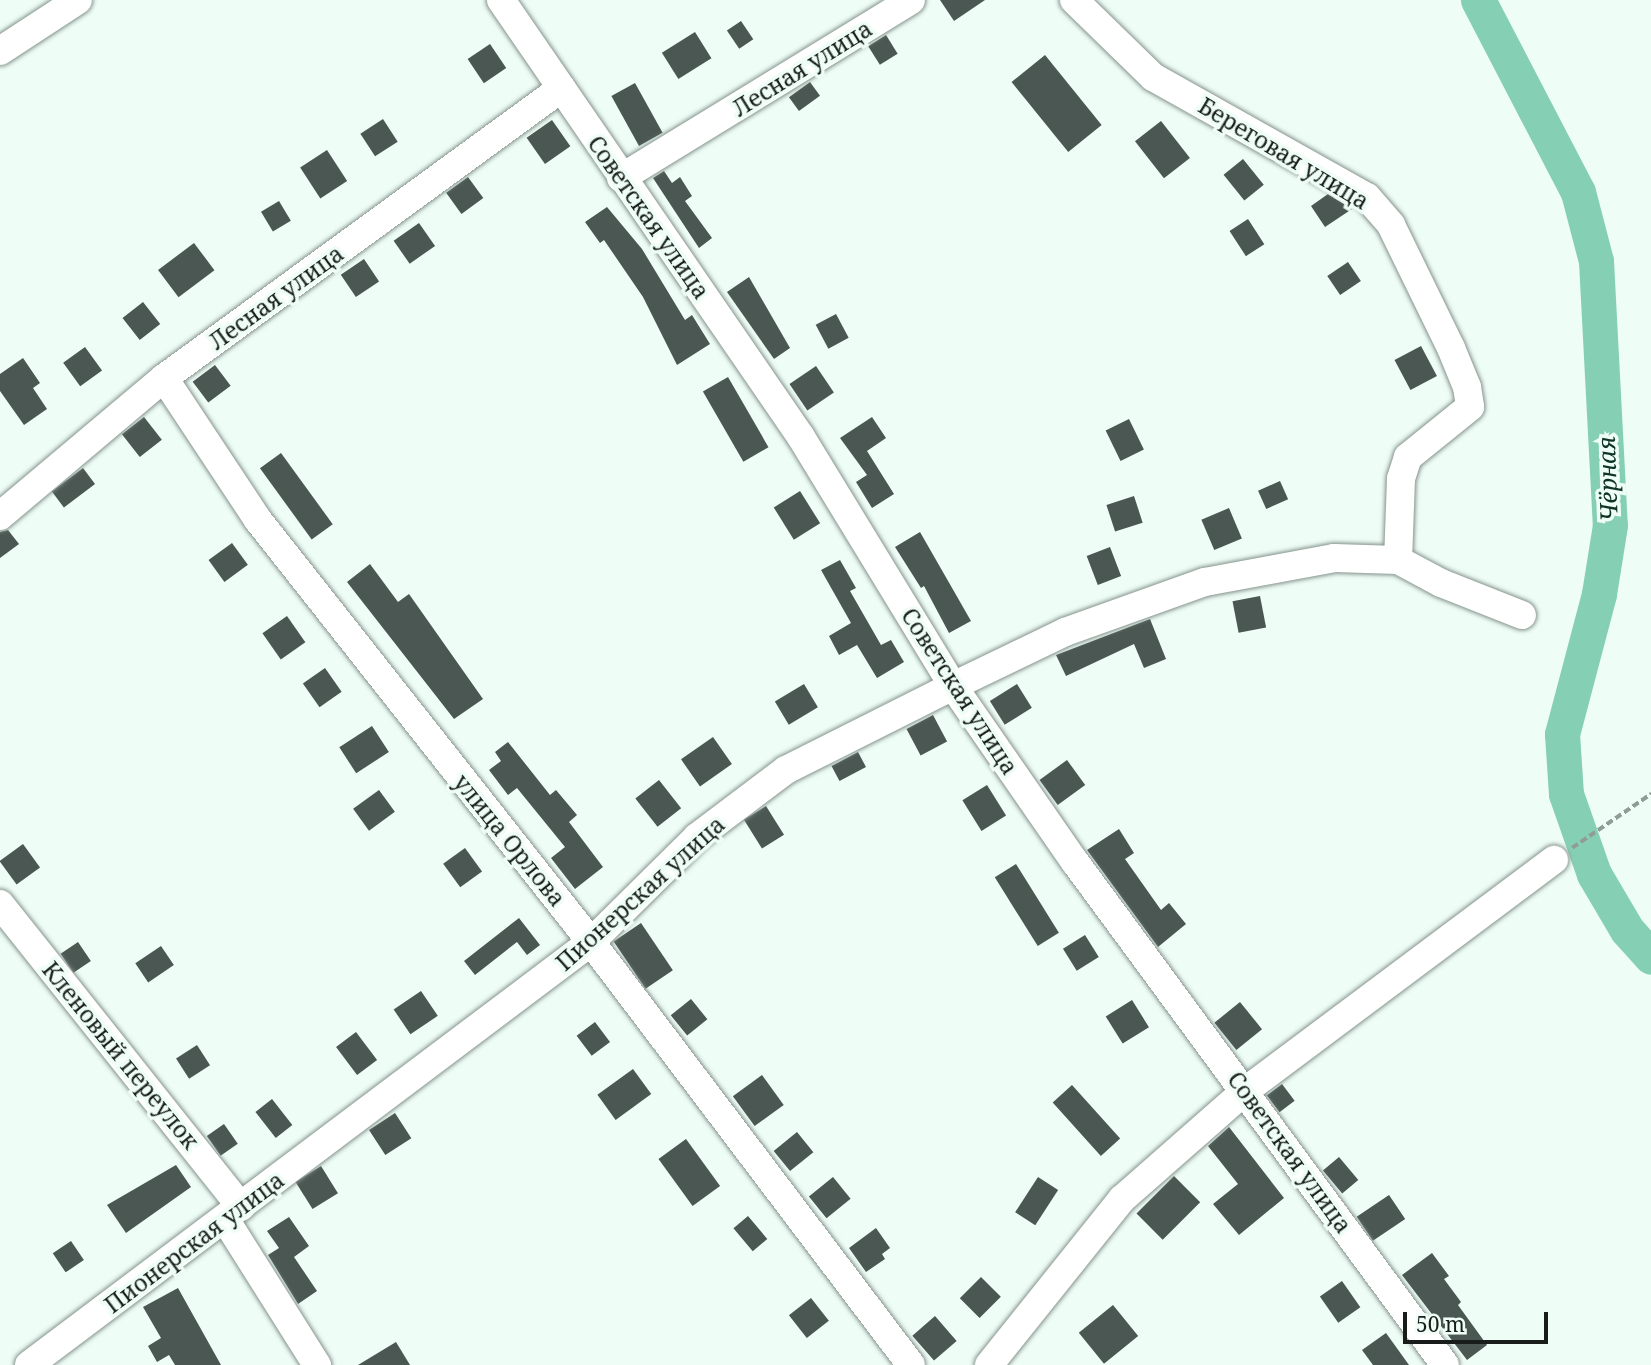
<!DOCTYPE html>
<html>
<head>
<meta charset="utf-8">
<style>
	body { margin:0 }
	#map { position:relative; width:1651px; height:1365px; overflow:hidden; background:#eefdf6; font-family:"Noto Serif",serif }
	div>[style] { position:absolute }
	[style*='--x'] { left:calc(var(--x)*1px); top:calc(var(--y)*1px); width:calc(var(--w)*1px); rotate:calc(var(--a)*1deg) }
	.river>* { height:35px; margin:-17.5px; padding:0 17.5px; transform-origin:17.5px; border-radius:17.5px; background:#85d0b4 }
	.building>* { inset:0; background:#4b5752; transform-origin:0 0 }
	.path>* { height:3.5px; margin-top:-1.75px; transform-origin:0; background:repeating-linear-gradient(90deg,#919c97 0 7px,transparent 0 10.5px) }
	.roads { filter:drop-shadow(0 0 2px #85938d) drop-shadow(0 0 2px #85938d) }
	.minor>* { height:28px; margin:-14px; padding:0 14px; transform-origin:14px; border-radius:14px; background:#fff }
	span { translate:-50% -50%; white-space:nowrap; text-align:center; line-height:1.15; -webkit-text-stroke:7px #eefdf6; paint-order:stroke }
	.street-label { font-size:23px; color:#181d1b }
	.water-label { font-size:24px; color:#103328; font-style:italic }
	.scale { position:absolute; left:1403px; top:1312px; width:145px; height:32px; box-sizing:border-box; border:4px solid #181d1b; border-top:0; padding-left:9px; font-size:21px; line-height:24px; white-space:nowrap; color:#181d1b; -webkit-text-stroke:5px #eefdf6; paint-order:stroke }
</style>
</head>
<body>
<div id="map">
	<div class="river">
		<div style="--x:1478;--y:0;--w:216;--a:62.5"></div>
		<div style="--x:1578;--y:192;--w:71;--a:75.4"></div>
		<div style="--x:1596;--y:261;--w:264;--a:87"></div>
		<div style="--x:1610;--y:525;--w:70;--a:99.1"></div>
		<div style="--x:1599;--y:594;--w:145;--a:104.8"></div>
		<div style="--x:1562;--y:734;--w:60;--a:86.2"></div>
		<div style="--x:1566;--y:794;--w:85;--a:70.7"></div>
		<div style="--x:1594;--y:874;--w:65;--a:59.5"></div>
		<div style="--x:1627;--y:930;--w:36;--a:48"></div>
	</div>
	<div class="building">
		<div style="clip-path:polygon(940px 0,985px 0,954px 21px)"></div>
		<div style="left:741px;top:21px;width:22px;height:17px;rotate:56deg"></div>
		<div style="left:695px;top:32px;width:31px;height:39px;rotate:58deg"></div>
		<div style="left:886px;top:35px;width:22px;height:21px;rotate:58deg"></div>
		<div style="left:490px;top:44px;width:29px;height:27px;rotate:56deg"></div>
		<div style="left:1045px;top:55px;width:90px;height:43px;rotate:51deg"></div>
		<div style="left:810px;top:82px;width:17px;height:26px;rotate:54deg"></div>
		<div style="left:635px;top:83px;width:57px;height:27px;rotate:61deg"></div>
		<div style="left:383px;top:119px;width:27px;height:27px;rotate:57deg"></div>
		<div style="left:552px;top:120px;width:32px;height:31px;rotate:55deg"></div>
		<div style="left:1161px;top:121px;width:47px;height:33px;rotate:52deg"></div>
		<div style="left:327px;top:150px;width:37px;height:32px;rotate:57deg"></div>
		<div style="left:1243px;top:159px;width:33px;height:25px;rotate:51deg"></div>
		<div style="clip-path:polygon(664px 171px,672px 183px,680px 177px,692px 196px,685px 201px,712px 238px,699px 248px,653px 178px)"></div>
		<div style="left:468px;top:177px;width:26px;height:27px;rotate:54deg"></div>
		<div style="clip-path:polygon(1328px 194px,1352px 209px,1325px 227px,1311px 206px)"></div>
		<div style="left:279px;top:201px;width:23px;height:21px;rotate:59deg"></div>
		<div style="clip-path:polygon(607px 207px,642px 249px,685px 320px,692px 315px,710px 344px,677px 365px,643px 297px,604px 240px,600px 243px,585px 222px)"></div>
		<div style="left:1248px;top:219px;width:30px;height:22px;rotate:57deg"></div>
		<div style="left:419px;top:223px;width:28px;height:31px;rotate:55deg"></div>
		<div style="left:194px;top:243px;width:34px;height:45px;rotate:53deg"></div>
		<div style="left:364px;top:259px;width:27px;height:28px;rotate:56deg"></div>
		<div style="left:1348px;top:262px;width:23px;height:25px;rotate:56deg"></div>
		<div style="clip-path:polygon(749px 277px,790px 348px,774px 359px,727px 292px)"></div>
		<div style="left:143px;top:302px;width:28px;height:26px;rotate:52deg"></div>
		<div style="left:836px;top:314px;width:27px;height:23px;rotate:62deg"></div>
		<div style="left:1421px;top:346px;width:34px;height:30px;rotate:62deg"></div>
		<div style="left:85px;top:347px;width:29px;height:27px;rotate:54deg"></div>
		<div style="clip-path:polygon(23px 358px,40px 383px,33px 388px,47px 409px,24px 425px,0 391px,0 374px)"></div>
		<div style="left:215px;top:365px;width:26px;height:28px;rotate:53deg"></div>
		<div style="left:816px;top:366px;width:32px;height:32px;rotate:56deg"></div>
		<div style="left:728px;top:377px;width:81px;height:29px;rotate:60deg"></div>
		<div style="left:144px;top:417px;width:29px;height:28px;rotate:52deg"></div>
		<div style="clip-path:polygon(872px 417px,886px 438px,867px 451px,894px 494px,872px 508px,856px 482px,867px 475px,840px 438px)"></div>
		<div style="left:1129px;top:419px;width:34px;height:26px;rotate:64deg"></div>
		<div style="left:281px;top:453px;width:88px;height:26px;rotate:54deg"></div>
		<div style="left:83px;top:468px;width:20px;height:39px;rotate:53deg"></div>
		<div style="left:1280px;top:481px;width:20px;height:24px;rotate:66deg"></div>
		<div style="left:800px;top:491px;width:38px;height:31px;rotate:58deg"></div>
		<div style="left:1134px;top:496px;width:28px;height:29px;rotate:72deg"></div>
		<div style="left:1229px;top:508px;width:33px;height:30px;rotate:67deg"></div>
		<div style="clip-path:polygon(8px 530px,19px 544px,0 558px,0 532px)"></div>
		<div style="clip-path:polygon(920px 532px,971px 621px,949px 633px,924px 586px,921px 588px,895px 547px)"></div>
		<div style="left:232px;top:543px;width:27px;height:29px;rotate:54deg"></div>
		<div style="left:1110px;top:547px;width:31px;height:25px;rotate:69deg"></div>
		<div style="clip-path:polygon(840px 560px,856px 588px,850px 591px,881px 645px,891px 640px,904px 662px,877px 678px,857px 645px,839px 655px,829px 636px,851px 623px,821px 570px)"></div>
		<div style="clip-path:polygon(370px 564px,398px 602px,409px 594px,483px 699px,454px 719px,347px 582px)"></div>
		<div style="left:1260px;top:596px;width:32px;height:28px;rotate:79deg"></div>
		<div style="left:287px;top:616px;width:32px;height:30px;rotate:55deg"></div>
		<div style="clip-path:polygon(1150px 619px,1166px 659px,1144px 668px,1134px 644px,1066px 676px,1056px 655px)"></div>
		<div style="left:325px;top:668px;width:29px;height:27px;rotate:55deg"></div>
		<div style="left:804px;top:684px;width:27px;height:34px;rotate:59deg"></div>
		<div style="left:1017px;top:684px;width:28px;height:32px;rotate:58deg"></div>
		<div style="left:933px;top:715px;width:30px;height:30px;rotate:62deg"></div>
		<div style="left:372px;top:726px;width:31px;height:39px;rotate:57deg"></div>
		<div style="left:713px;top:737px;width:33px;height:39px;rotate:55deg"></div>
		<div style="clip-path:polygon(508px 742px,550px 795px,556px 790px,577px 815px,569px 822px,603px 867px,575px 889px,551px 858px,565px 847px,517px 788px,508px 795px,489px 770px,501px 761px,495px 752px)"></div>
		<div style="left:858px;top:752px;width:17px;height:30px;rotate:62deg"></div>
		<div style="left:1067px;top:760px;width:31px;height:34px;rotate:54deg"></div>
		<div style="left:659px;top:780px;width:36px;height:30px;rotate:52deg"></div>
		<div style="left:987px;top:785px;width:36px;height:29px;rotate:58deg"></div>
		<div style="left:379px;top:790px;width:27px;height:32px;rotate:54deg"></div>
		<div style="left:766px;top:806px;width:34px;height:26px;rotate:58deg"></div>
		<div style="clip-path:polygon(1119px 829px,1134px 853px,1125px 859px,1161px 910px,1169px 903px,1186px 924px,1158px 947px,1087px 850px)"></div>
		<div style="left:23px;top:844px;width:29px;height:29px;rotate:54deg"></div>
		<div style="left:465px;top:848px;width:29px;height:27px;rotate:54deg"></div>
		<div style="left:1016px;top:864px;width:81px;height:25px;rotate:58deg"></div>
		<div style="clip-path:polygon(519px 918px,540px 945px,527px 955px,517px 942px,475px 975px,464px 961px)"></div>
		<div style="left:641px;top:923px;width:57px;height:33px;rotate:56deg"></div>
		<div style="left:1085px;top:935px;width:26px;height:26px;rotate:58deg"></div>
		<div style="left:78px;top:942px;width:23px;height:21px;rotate:56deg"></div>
		<div style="left:161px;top:946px;width:23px;height:31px;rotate:56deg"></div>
		<div style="left:421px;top:991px;width:30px;height:33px;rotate:56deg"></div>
		<div style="left:691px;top:999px;width:26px;height:26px;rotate:51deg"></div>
		<div style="left:1132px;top:1000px;width:32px;height:31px;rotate:58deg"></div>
		<div style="left:1240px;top:1002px;width:35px;height:33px;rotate:51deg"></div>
		<div style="left:595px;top:1022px;width:25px;height:23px;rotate:53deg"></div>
		<div style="left:356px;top:1032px;width:35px;height:25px;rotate:53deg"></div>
		<div style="left:197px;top:1045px;width:24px;height:25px;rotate:57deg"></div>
		<div style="left:633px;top:1069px;width:31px;height:44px;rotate:54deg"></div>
		<div style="left:762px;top:1075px;width:37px;height:36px;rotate:54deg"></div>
		<div style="left:1282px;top:1084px;width:21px;height:19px;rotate:53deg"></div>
		<div style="left:1072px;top:1085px;width:72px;height:26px;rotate:48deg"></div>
		<div style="left:272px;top:1099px;width:33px;height:21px;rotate:52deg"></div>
		<div style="left:395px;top:1113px;width:30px;height:31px;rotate:57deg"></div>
		<div style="left:224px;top:1124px;width:24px;height:21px;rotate:55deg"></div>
		<div style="clip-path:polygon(1229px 1127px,1284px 1198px,1239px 1235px,1213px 1204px,1238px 1184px,1208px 1146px)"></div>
		<div style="left:797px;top:1132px;width:26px;height:30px;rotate:51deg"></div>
		<div style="left:686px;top:1139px;width:58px;height:34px;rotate:54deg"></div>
		<div style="left:1339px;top:1157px;width:30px;height:21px;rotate:50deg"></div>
		<div style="clip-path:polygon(176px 1165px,191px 1187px,126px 1233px,107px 1205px)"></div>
		<div style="left:321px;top:1166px;width:32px;height:30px;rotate:58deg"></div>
		<div style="left:1174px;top:1176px;width:37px;height:53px;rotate:45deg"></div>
		<div style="left:833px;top:1177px;width:28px;height:31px;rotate:51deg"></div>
		<div style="left:1038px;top:1177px;width:24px;height:42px;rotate:33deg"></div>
		<div style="left:1389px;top:1195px;width:29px;height:39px;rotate:56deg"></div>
		<div style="left:748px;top:1216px;width:30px;height:19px;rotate:50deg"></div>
		<div style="clip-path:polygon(289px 1217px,309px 1246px,294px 1257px,317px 1291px,298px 1304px,268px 1255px,279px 1248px,267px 1231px)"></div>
		<div style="clip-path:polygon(876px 1228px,890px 1248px,882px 1254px,885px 1259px,866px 1272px,849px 1248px)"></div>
		<div style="left:71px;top:1241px;width:23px;height:22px;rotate:56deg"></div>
		<div style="clip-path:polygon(1432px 1253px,1449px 1276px,1444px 1279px,1461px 1302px,1458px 1305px,1487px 1345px,1467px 1360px,1402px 1275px)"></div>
		<div style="left:981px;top:1277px;width:28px;height:30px;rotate:45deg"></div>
		<div style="left:1342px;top:1281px;width:32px;height:27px;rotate:55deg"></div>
		<div style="clip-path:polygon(178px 1288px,221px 1365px,175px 1365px,169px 1355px,157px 1362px,148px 1346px,161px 1338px,143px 1307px)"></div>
		<div style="left:811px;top:1298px;width:29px;height:28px;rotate:52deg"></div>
		<div style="left:1113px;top:1305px;width:40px;height:44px;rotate:51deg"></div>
		<div style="left:935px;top:1316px;width:33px;height:30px;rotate:49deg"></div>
		<div style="clip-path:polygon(1386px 1333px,1409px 1365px,1373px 1365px,1362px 1350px)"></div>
		<div style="clip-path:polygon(396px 1342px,410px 1365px,358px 1365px)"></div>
	</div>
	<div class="path">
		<div style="--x:1572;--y:848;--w:96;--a:-34.4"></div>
	</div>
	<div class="roads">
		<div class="minor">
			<div style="--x:501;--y:0;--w:530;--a:55.53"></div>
			<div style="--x:801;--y:437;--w:292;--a:58.6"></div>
			<div style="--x:953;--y:686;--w:214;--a:55.3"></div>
			<div style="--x:1075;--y:862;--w:624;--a:53.66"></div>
			<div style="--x:1074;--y:0;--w:110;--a:44.3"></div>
			<div style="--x:1153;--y:77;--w:245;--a:29.3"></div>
			<div style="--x:1367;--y:197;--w:37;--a:49"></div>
			<div style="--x:1391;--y:225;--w:137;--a:64"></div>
			<div style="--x:1451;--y:348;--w:42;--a:67.7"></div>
			<div style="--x:1467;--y:387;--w:20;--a:81"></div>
			<div style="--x:1470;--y:407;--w:80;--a:141.1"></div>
			<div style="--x:1408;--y:457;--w:23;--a:108"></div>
			<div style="--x:1401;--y:479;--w:81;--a:92.1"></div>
			<div style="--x:0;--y:51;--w:93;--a:-33.2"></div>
			<div style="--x:621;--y:178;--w:340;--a:-31.5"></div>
			<div style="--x:164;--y:378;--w:170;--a:56.5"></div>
			<div style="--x:258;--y:520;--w:538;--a:51.72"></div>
			<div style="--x:591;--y:942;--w:530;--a:52.89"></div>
			<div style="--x:0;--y:516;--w:214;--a:-40.1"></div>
			<div style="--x:164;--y:378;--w:492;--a:-36.1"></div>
			<div style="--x:0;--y:904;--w:387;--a:51.5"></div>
			<div style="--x:225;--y:1219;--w:173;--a:57.8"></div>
			<div style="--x:29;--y:1365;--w:703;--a:-36.97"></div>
			<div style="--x:591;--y:942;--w:149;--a:-44.7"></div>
			<div style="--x:697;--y:837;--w:111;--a:-37"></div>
			<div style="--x:786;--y:770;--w:187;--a:-26.7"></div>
			<div style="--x:953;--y:686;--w:124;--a:-25.7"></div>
			<div style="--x:1065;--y:632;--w:149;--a:-19.7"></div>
			<div style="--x:1205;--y:582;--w:131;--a:-10.5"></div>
			<div style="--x:1334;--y:558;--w:64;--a:1.8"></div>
			<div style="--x:1398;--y:560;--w:49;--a:28.1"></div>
			<div style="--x:1441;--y:583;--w:87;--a:21.6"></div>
			<div style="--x:989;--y:1365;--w:213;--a:-51.3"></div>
			<div style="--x:1122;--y:1199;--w:164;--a:-41.3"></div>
			<div style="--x:1245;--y:1091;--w:386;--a:-36.8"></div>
		</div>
	</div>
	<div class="street-label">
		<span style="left:802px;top:68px;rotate:-32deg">Лесная улица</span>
		<span style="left:1284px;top:153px;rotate:31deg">Береговая улица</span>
		<span style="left:649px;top:217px;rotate:55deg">Советская улица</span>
		<span style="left:276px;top:297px;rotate:-36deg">Лесная улица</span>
		<span style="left:960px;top:691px;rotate:57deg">Советская улица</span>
		<span style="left:510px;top:840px;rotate:51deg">улица Орлова</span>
		<span style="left:640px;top:893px;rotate:-42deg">Пионерская улица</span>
		<span style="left:121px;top:1055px;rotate:51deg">Кленовый переулок</span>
		<span style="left:1290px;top:1152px;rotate:54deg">Советская улица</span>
		<span style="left:194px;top:1242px;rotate:-37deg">Пионерская улица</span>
	</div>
	<div class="water-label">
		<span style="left:1607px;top:479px;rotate:-92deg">Чёрная</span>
	</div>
	<div class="scale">50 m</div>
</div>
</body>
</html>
